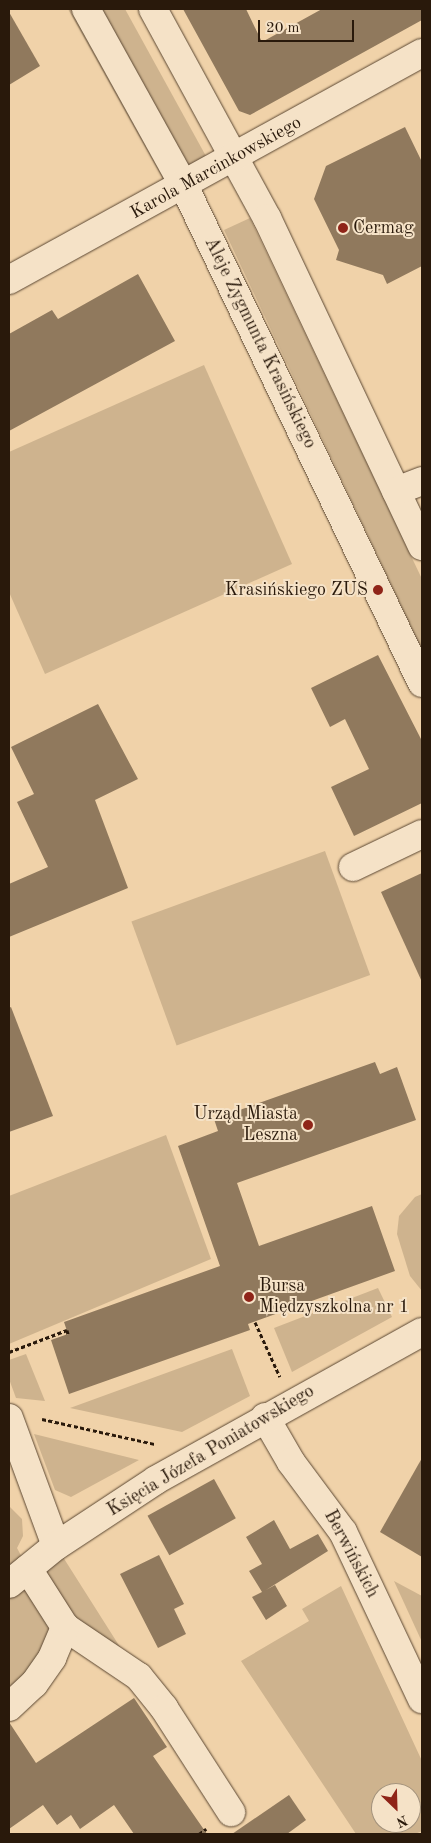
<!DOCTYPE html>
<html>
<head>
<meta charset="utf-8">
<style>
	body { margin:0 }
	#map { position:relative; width:431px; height:1843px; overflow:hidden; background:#f0d2a9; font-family:"Old Standard TT",serif }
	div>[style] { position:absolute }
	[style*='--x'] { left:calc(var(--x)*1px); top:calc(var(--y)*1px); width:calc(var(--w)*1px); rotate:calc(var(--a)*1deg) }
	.green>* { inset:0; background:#ceb38e; transform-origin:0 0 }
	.building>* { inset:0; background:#90795d; transform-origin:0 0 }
	.path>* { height:3px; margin-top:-1.5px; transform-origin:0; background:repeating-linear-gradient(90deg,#29190b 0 4px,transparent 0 6.5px) }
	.roads { filter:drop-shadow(0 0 1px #5b4732) drop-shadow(0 0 1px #5b4732) }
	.minor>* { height:28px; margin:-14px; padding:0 14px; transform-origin:14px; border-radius:14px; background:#f5e2c7 }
	.dots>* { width:14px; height:14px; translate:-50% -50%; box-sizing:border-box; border:2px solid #f5e2c7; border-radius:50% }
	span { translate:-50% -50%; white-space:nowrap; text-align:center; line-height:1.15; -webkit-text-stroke:4px #f5e2c7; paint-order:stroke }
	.street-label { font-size:18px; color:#29190b }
	.poi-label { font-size:18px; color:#29190b }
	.left { translate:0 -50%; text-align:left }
	.right { translate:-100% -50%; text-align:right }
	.frame { position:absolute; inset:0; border:10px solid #29190b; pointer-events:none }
	.north { position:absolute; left:371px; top:1783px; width:50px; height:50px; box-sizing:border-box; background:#f5e2c7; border:1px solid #a3927c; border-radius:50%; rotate:156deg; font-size:14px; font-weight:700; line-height:20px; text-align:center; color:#29190b }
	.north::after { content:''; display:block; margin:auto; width:18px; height:22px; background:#8f2418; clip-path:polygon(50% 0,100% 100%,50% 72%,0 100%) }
	.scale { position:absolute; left:258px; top:20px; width:96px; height:22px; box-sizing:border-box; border:2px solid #29190b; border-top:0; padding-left:6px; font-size:15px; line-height:18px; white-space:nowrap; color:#29190b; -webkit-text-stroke:4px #f5e2c7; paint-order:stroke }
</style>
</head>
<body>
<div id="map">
	<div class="green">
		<div style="clip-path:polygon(68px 9px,125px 9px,207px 158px,164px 181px)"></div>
		<div style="clip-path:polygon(250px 218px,422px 579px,422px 650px,224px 230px)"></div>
		<div style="clip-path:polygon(204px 365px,292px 564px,45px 674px,9px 592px,9px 452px)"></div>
		<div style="left:325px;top:851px;width:132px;height:206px;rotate:70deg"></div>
		<div style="clip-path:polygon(166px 1135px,211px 1259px,9px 1344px,9px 1196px)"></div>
		<div style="clip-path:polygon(422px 1194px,422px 1291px,410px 1276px,397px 1234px,399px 1216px,415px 1197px)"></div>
		<div style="clip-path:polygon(378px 1288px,392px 1317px,292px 1372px,274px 1328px)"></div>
		<div style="clip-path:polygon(232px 1349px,250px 1396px,182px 1432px,70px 1408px)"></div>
		<div style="clip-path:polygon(26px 1354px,45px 1401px,16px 1398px,9px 1379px,9px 1360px)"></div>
		<div style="clip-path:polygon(34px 1434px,139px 1460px,71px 1497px,55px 1490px)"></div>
		<div style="clip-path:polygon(9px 1506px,22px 1519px,23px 1536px,17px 1548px,27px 1567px,56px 1546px,139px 1677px,65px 1627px,9px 1707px)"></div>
		<div style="clip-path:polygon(394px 1581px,422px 1596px,422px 1642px)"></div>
		<div style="clip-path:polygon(evenodd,341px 1586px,422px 1761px,422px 1831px,415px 1834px,356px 1834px,241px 1661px,309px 1621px,302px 1609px,341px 1586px,381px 1793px,411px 1793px,411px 1823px,381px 1823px,381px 1793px)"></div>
	</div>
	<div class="building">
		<div style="clip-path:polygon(183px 9px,246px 9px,262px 42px,322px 9px,422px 9px,422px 20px,250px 115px,239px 111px)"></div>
		<div style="clip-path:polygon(9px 12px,40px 66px,9px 85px)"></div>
		<div style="clip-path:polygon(405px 127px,422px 162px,422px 266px,387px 284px,383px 275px,336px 260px,339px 250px,314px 199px,326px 166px)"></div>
		<div style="clip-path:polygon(138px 274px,175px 341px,9px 431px,9px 334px,52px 310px,58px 319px)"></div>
		<div style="clip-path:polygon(378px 655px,422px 741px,422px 803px,354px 836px,331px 787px,369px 769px,345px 719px,330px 727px,311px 688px)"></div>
		<div style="clip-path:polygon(98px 704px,138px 779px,95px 800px,128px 888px,9px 937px,9px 884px,48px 867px,17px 802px,34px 794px,11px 747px)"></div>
		<div style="clip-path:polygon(422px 873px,422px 982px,381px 892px)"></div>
		<div style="clip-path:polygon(11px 1007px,53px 1116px,9px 1132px,9px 1008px)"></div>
		<div style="clip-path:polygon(375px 1062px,380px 1074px,397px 1067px,416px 1120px,237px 1183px,259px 1246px,372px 1206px,395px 1271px,248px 1324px,250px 1330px,69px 1394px,51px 1340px,68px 1334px,64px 1322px,220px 1266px,178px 1146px,218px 1131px,214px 1119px)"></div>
		<div style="clip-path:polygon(422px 1458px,422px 1557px,380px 1532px)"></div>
		<div style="left:214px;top:1479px;width:45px;height:76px;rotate:61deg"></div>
		<div style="clip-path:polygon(274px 1520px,290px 1549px,318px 1534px,328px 1551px,266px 1590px,275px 1585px,287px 1606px,266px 1620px,252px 1597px,262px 1592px,249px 1571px,262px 1564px,246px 1537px)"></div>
		<div style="clip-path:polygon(159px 1555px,184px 1604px,174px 1609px,186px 1634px,158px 1648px,120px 1574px)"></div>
		<div style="clip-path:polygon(134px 1698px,167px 1747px,153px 1756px,207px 1834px,134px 1834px,114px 1805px,80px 1829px,71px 1815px,57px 1825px,43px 1805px,9px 1829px,9px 1722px,36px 1763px)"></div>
		<div style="clip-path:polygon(289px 1795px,306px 1820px,287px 1834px,232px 1834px)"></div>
	</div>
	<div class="path">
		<div style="--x:255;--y:1322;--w:60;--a:65.6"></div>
		<div style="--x:9;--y:1352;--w:62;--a:-20.8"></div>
		<div style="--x:67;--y:1330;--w:4;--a:76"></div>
		<div style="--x:42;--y:1419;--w:116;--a:12.5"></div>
		<div style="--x:199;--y:1834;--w:9;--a:-36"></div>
	</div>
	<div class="roads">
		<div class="minor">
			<div style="--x:86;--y:9;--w:202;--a:61"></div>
			<div style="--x:184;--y:186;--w:551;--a:64.41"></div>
			<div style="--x:153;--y:9;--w:238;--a:61.4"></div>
			<div style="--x:267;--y:218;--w:363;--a:64.7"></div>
			<div style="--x:9;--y:280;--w:471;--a:-28.8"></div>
			<div style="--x:396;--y:491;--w:28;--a:-21"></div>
			<div style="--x:353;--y:867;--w:76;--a:-25.6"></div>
			<div style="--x:265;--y:1417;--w:52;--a:60"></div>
			<div style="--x:291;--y:1462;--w:87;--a:53.4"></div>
			<div style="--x:343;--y:1532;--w:185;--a:64.7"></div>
			<div style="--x:9;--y:1418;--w:136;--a:69.8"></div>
			<div style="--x:9;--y:1584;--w:60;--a:-39"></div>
			<div style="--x:56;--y:1546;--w:120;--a:-33.4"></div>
			<div style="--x:156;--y:1480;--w:304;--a:-29.1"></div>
			<div style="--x:65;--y:1627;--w:89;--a:34"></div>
			<div style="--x:139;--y:1677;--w:40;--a:51"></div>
			<div style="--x:164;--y:1708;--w:124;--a:57.2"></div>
			<div style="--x:9;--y:1707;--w:34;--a:-43"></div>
			<div style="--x:34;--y:1684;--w:32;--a:-55"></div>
			<div style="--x:52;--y:1658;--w:34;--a:-67"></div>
			<div style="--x:65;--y:1627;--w:69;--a:-122.5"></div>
		</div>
	</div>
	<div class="dots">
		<div style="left:343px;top:228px;background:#8f2418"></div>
		<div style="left:378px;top:590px;background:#8f2418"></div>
		<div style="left:308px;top:1125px;background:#8f2418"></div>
		<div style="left:249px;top:1297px;background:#8f2418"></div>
	</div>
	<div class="street-label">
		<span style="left:216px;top:168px;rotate:-29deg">Karola Marcinkowskiego</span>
		<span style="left:260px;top:343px;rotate:64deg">Aleje Zygmunta Krasińskiego</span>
		<span style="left:211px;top:1451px;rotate:-31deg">Księcia Józefa Poniatowskiego</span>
		<span style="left:351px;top:1554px;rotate:62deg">Berwińskich</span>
	</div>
	<div class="poi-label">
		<span class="left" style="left:353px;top:228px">Cermag</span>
		<span class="right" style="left:368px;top:590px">Krasińskiego ZUS</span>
		<span class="right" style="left:298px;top:1125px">Urząd Miasta<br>Leszna</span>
		<span class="left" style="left:259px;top:1297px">Bursa<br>Międzyszkolna nr 1</span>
	</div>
	<div class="frame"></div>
	<div class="north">N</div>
	<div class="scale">20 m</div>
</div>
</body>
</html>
